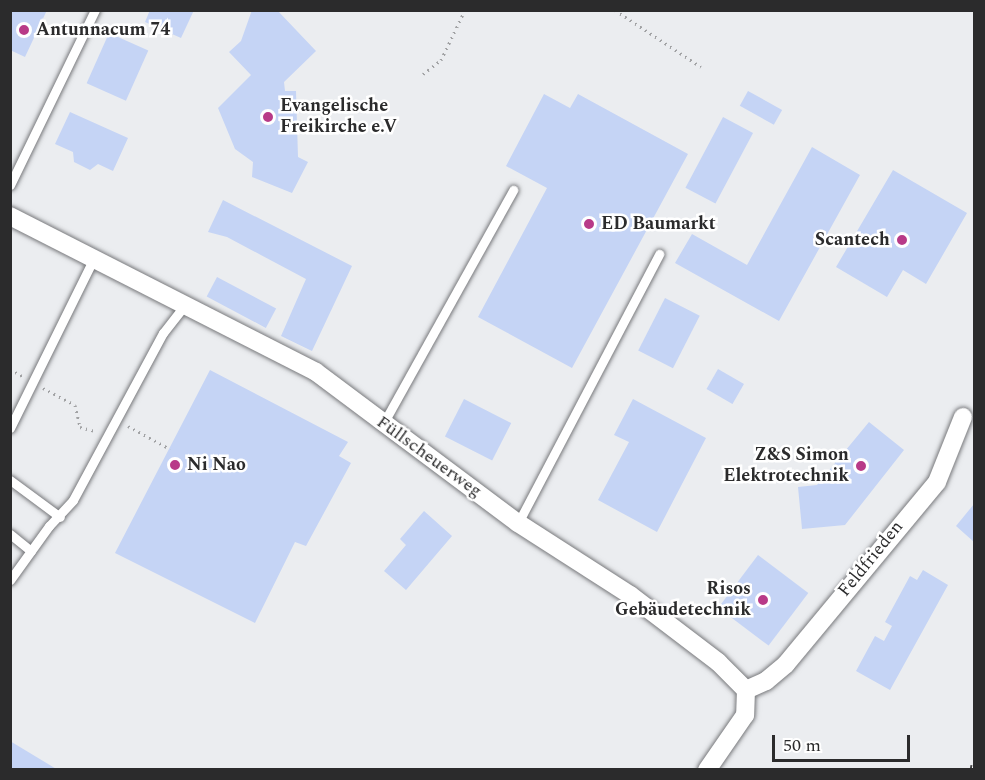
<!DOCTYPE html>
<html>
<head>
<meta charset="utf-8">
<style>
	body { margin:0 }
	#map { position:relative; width:985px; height:780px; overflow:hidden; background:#ebedf0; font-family:Spectral,serif }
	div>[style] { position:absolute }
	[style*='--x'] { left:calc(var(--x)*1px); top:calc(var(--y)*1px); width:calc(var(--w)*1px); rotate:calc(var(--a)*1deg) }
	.building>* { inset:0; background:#c5d4f5; transform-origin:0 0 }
	.path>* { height:3px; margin-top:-1.5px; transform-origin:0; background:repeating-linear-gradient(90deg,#a1a2a4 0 1.5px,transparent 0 6px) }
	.roads { filter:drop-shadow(0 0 2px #78797c) drop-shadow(0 0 2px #78797c) }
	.lane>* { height:9px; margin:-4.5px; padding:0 4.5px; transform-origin:4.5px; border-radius:4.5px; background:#fff }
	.street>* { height:18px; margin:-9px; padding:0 9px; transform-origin:9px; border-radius:9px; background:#fff }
	.rail>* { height:7px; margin-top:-3.5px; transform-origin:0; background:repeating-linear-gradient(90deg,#fff 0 14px,#424243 0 28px); box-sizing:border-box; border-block:2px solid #424243 }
	.dots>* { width:16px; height:16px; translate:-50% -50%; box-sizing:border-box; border:3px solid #fff; border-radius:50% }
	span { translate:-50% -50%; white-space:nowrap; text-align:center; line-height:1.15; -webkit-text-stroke:5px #fff; paint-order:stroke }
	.poi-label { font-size:18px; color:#2b2b2c; font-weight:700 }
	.left { translate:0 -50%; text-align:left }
	.right { translate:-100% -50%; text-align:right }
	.street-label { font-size:18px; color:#2b2b2c }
	.frame { position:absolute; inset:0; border:12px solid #2b2b2c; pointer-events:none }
	.scale { position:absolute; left:772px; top:735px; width:138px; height:27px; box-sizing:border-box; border:3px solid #2b2b2c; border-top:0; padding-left:8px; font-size:18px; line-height:21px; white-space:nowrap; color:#2b2b2c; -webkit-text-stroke:4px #fff; paint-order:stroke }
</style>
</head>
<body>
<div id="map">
	<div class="building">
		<div style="clip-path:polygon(10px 10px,47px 10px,25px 57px,10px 50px)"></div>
		<div style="clip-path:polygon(150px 10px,194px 10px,181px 38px,145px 22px)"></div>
		<div style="clip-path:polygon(252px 10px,277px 10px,316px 51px,284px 82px,285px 91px,296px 91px,298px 157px,308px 162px,292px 193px,252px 177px,253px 162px,235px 149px,218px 108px,251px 75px,229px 52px,241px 41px)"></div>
		<div style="left:109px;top:33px;width:43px;height:55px;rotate:24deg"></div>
		<div style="left:748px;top:91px;width:39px;height:17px;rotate:29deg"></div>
		<div style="clip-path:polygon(544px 94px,570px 108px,578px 94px,688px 154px,572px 368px,478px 317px,547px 188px,506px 166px)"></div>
		<div style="clip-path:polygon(70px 112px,128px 138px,113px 171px,98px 164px,90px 170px,74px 162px,73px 152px,55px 144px)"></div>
		<div style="left:723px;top:117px;width:34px;height:80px;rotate:28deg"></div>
		<div style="clip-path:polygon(812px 147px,860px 175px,779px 321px,675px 263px,692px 234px,747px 265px)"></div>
		<div style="clip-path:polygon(893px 170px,967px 213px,926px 284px,903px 270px,887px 297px,836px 267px)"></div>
		<div style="clip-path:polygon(223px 200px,352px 266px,312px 351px,281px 336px,306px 279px,227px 237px,208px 232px)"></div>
		<div style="left:217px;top:277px;width:67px;height:22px;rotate:28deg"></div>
		<div style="left:665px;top:298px;width:39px;height:59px;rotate:27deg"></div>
		<div style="left:718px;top:369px;width:30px;height:23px;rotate:30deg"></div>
		<div style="clip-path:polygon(210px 370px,348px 442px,339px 456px,351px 463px,306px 546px,295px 542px,255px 623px,115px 553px)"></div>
		<div style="left:464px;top:399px;width:53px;height:42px;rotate:27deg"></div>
		<div style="clip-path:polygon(633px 399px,706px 438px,657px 532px,598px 500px,629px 442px,614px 435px)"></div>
		<div style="clip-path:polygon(869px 422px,904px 450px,845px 525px,802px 529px,798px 487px,817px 485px)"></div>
		<div style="clip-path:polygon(974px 504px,974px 542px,956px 526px)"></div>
		<div style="clip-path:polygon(424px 511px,452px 536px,406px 590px,384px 571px,406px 545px,400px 539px)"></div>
		<div style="left:758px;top:555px;width:63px;height:66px;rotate:37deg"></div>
		<div style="clip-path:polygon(923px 570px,948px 585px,890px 690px,856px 671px,875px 636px,884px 641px,892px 626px,885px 622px,910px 576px,917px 580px)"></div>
		<div style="clip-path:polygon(10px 741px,58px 770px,10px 770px)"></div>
	</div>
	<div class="path">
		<div style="--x:615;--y:10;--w:103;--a:33.5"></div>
		<div style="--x:423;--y:74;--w:23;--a:-38"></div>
		<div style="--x:441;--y:60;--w:55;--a:-64.4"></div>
		<div style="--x:10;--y:369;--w:14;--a:30"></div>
		<div style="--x:43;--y:388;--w:36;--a:28"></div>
		<div style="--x:75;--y:405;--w:23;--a:77"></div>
		<div style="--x:80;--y:427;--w:16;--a:15"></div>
		<div style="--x:128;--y:426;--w:48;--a:28.7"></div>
	</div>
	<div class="roads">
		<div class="lane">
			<div style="--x:10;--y:185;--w:195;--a:-64.1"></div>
			<div style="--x:383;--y:424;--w:268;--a:-60.9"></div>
			<div style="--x:10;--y:428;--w:187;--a:-63.7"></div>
			<div style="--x:10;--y:480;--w:62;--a:36.5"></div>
			<div style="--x:518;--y:523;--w:304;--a:-62.3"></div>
			<div style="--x:10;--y:534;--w:27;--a:39"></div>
			<div style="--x:10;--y:580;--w:67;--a:-54.2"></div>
			<div style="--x:49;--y:526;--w:35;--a:-47"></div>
			<div style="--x:73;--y:500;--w:190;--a:-61.7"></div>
			<div style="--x:163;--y:333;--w:36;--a:-52"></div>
		</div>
		<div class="street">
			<div style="--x:10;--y:216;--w:343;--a:27"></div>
			<div style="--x:316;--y:372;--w:252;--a:36.8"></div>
			<div style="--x:518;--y:523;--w:133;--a:32.7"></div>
			<div style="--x:630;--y:595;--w:111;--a:37.3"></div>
			<div style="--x:718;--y:662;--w:40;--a:45"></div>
			<div style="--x:746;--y:690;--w:25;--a:92"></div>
			<div style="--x:745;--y:715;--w:67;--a:124.6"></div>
			<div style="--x:746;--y:690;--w:22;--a:-24"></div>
			<div style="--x:766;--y:681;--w:26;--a:-40"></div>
			<div style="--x:786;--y:664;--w:236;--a:-50.3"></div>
			<div style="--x:937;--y:482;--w:70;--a:-68.2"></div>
		</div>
	</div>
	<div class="rail">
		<div style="--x:973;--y:770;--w:5;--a:-79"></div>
	</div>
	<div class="dots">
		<div style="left:24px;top:30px;background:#b83a88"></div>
		<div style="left:268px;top:117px;background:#b83a88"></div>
		<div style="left:589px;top:224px;background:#b83a88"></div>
		<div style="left:902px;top:240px;background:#b83a88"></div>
		<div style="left:175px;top:465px;background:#b83a88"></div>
		<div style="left:861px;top:466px;background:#b83a88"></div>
		<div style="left:763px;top:600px;background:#b83a88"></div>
	</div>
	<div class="poi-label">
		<span class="left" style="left:36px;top:30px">Antunnacum 74</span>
		<span class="left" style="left:280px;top:117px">Evangelische<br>Freikirche e.V</span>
		<span class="left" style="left:601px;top:224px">ED Baumarkt</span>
		<span class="right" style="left:890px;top:240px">Scantech</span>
		<span class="right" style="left:849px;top:466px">Z&amp;S Simon<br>Elektrotechnik</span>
		<span class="left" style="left:187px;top:465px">Ni Nao</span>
		<span class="right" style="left:751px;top:600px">Risos<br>Gebäudetechnik</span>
	</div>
	<div class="street-label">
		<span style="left:429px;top:457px;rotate:36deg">Füllscheuerweg</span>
		<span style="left:871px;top:559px;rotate:-51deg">Feldfrieden</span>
	</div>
	<div class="frame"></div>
	<div class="scale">50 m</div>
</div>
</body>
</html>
